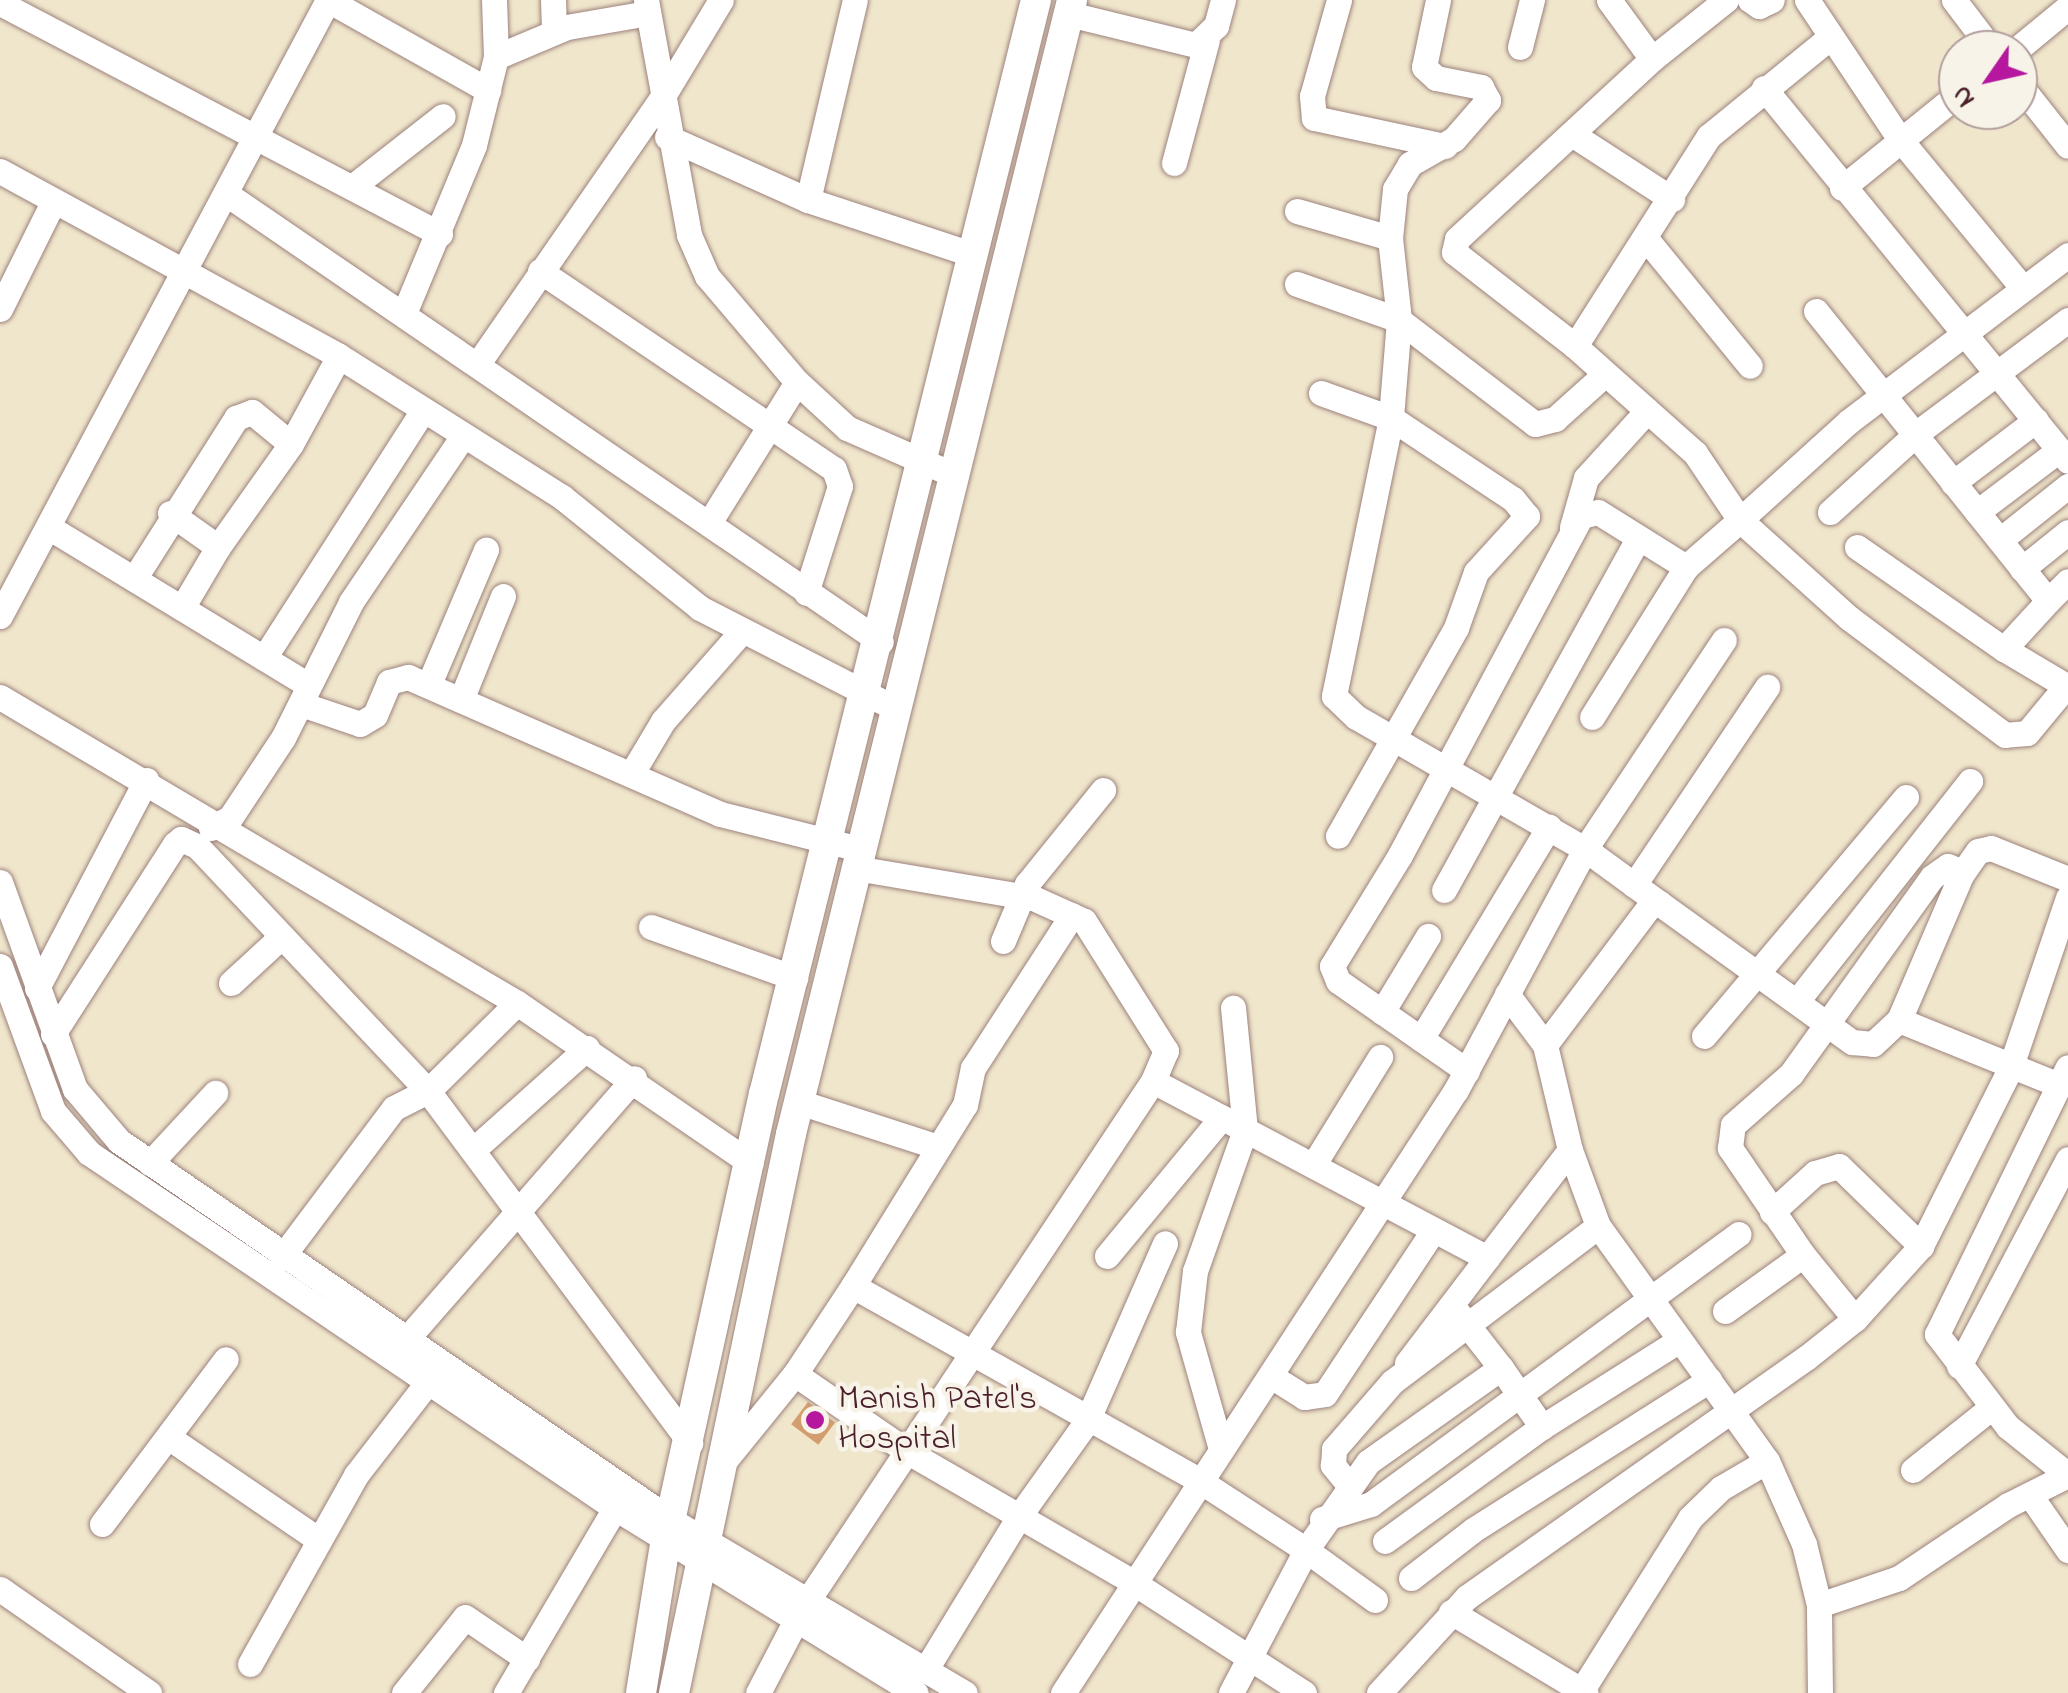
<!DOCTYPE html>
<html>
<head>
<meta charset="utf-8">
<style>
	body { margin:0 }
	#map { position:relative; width:2068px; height:1693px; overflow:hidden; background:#f0e6cc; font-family:"Indie Flower",sans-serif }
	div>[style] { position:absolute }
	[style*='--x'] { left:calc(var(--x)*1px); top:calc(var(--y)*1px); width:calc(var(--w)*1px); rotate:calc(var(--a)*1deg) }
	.building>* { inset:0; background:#d39e6f; transform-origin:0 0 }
	.roads { filter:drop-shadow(0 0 2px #9d827c) drop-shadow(0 0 2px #9d827c) }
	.minor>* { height:25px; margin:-12.5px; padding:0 12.5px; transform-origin:12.5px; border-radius:12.5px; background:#fff }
	.major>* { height:30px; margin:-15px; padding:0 15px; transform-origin:15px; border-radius:15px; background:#fff }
	.dots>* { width:28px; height:28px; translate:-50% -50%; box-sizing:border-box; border:5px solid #f7f3e8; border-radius:50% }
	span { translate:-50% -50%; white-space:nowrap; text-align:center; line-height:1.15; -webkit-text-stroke:9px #f7f3e8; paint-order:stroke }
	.poi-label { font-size:35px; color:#4a1f2b }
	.left { translate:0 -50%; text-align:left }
	.north { position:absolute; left:1938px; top:30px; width:100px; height:100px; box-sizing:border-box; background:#f7f3e8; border:2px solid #b29e9c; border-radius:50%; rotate:236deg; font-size:28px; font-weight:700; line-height:40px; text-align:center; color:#4a1f2b }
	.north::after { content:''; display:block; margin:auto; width:35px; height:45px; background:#b5179e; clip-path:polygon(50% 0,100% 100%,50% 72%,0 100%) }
</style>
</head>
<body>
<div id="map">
	<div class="building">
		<div style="left:808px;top:1402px;width:34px;height:28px;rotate:37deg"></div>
	</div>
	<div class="roads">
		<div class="minor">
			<div style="--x:553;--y:0;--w:32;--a:88"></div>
			<div style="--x:646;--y:0;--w:239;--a:79.6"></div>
			<div style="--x:689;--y:235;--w:45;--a:66.3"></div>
			<div style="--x:707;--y:276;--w:139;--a:49.7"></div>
			<div style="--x:797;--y:382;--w:68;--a:42.6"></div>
			<div style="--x:847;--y:428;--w:115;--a:23.7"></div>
			<div style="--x:1339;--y:0;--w:100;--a:105.7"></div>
			<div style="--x:1312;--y:96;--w:22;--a:85"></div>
			<div style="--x:1314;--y:118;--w:134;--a:12.1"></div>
			<div style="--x:1438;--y:0;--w:68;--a:101.8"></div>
			<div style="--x:1424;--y:67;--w:16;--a:43"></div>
			<div style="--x:1436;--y:78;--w:46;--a:11.3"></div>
			<div style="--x:1481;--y:87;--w:15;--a:62"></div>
			<div style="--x:1488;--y:100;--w:52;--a:131.1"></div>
			<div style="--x:1454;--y:139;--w:51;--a:150.4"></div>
			<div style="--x:1410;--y:164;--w:29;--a:121"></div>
			<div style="--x:1395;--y:189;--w:49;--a:95.8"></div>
			<div style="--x:1390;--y:238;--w:82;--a:83.7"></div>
			<div style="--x:1399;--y:320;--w:98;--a:94.7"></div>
			<div style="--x:1391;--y:418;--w:284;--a:101.6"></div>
			<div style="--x:1334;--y:696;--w:30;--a:44"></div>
			<div style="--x:1356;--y:717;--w:264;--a:30"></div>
			<div style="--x:1585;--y:849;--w:251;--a:-56.4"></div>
			<div style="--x:1750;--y:0;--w:11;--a:34"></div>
			<div style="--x:1759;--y:6;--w:14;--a:-25"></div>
			<div style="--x:1807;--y:0;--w:166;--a:56.3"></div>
			<div style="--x:1899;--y:138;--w:192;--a:50.5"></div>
			<div style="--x:1954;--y:0;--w:63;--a:52.8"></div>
			<div style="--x:0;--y:3;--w:497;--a:27.7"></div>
			<div style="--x:1069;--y:14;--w:131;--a:13.7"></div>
			<div style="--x:1196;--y:45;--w:28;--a:-44"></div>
			<div style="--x:1216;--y:26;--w:27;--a:-75"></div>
			<div style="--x:1520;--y:47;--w:49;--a:-75.7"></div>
			<div style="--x:2016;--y:50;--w:67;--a:-39.6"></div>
			<div style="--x:496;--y:57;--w:77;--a:-22.9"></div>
			<div style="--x:567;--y:27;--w:82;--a:-9.8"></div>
			<div style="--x:1652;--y:59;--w:95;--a:-38.6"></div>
			<div style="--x:2018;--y:83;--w:80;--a:51.6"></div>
			<div style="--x:1764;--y:88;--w:481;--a:50.8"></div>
			<div style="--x:1575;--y:136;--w:116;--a:33"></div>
			<div style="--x:667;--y:137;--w:154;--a:24.1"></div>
			<div style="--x:808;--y:200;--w:175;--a:18.3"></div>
			<div style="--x:1174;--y:163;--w:127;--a:-75"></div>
			<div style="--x:0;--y:171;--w:386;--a:28.6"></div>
			<div style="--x:339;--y:356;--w:264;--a:32.3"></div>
			<div style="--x:562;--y:497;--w:177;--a:38.8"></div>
			<div style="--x:700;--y:608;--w:217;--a:27.2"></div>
			<div style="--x:352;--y:187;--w:115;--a:-38"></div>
			<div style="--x:1842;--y:188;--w:149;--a:-39"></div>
			<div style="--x:228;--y:195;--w:791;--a:34.39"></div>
			<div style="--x:808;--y:200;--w:205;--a:-76.8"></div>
			<div style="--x:1297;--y:211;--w:97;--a:16.2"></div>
			<div style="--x:1648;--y:241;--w:161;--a:50.8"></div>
			<div style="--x:540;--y:271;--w:354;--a:34"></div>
			<div style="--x:834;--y:469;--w:18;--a:71"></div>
			<div style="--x:840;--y:486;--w:112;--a:107.6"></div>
			<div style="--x:1297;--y:284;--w:108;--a:19.4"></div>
			<div style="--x:1399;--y:320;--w:171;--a:37.4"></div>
			<div style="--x:1535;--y:424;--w:21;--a:-14"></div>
			<div style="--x:1555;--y:419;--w:67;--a:-42"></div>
			<div style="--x:0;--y:309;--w:119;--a:-63.6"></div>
			<div style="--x:405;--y:311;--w:180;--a:-67.4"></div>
			<div style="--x:474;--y:145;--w:91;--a:-76"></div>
			<div style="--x:496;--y:57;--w:57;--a:-92"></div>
			<div style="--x:1816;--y:311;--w:371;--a:51.3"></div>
			<div style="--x:2048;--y:601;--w:28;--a:-45"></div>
			<div style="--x:1575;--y:346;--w:249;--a:-57.5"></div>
			<div style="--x:1709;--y:136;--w:154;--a:-39.2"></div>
			<div style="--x:479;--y:362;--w:318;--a:-55.3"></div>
			<div style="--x:660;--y:101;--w:118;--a:-58.9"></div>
			<div style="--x:1321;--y:393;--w:74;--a:19.7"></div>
			<div style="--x:1391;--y:418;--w:146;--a:33.6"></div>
			<div style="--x:1513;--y:499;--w:22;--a:51"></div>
			<div style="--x:1527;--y:516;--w:76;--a:132.3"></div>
			<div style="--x:1476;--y:572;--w:59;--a:109.7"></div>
			<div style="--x:1456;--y:628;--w:239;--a:119.6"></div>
			<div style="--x:1953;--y:483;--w:104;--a:-37.2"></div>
			<div style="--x:1830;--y:512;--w:118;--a:-42.2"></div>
			<div style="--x:1917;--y:433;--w:189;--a:-36.8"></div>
			<div style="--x:1977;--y:512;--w:103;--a:-37.1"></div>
			<div style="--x:170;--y:513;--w:59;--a:35.3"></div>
			<div style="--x:218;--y:547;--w:126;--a:-54.7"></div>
			<div style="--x:291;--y:444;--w:100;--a:-61.4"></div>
			<div style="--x:709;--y:523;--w:166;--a:-58"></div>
			<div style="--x:1572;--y:527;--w:51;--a:-74.1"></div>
			<div style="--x:1586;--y:478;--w:91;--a:-47.7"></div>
			<div style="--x:50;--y:528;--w:302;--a:31.3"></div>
			<div style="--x:2000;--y:540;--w:87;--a:-38.5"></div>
			<div style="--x:1857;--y:547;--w:179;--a:34.8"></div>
			<div style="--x:2004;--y:649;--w:65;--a:-47.5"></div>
			<div style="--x:2022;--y:569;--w:59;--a:-38.8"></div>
			<div style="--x:134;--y:579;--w:191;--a:-57.6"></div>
			<div style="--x:236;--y:418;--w:17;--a:-21"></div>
			<div style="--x:252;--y:412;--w:50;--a:39.4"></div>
			<div style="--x:182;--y:608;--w:71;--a:-59.5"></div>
			<div style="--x:0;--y:616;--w:698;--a:-61.97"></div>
			<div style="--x:328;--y:0;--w:184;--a:29.4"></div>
			<div style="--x:2004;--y:649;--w:74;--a:30.7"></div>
			<div style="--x:264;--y:658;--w:295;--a:-57.3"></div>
			<div style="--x:429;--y:684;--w:146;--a:-67"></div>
			<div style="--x:2066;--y:686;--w:61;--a:129.7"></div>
			<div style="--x:2027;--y:733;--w:22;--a:175"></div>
			<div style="--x:2005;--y:735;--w:195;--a:-143.1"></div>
			<div style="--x:1849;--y:618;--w:147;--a:-138"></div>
			<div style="--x:1740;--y:520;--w:146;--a:-42.2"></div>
			<div style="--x:1848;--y:422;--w:276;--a:-37.2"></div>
			<div style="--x:0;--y:697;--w:601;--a:30.62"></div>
			<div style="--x:517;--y:1003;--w:283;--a:34.4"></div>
			<div style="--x:461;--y:700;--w:112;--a:-68"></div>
			<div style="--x:301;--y:704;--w:62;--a:18.7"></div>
			<div style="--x:360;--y:724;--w:17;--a:-31"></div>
			<div style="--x:375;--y:715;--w:36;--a:-67"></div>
			<div style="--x:389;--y:682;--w:20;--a:-15"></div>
			<div style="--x:408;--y:677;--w:341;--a:23.7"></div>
			<div style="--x:720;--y:814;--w:143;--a:14.1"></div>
			<div style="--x:1592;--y:717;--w:177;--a:-57.9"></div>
			<div style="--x:1686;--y:567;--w:72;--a:-41"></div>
			<div style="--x:1740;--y:520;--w:81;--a:-123.9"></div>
			<div style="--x:1695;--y:453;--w:161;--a:-138.3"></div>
			<div style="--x:1575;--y:346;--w:153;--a:-142.2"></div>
			<div style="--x:1454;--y:252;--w:13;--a:-77"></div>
			<div style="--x:1457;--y:239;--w:265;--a:-42.7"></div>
			<div style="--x:1652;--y:59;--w:73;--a:-126.1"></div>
			<div style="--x:632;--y:773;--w:61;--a:-59.2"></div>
			<div style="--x:663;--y:721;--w:120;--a:-48.7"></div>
			<div style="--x:211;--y:828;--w:21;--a:-28"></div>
			<div style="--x:230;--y:818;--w:96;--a:-56.5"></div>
			<div style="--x:283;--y:738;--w:152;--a:-63.4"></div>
			<div style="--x:351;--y:602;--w:200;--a:-56"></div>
			<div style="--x:0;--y:882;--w:220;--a:70.1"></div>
			<div style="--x:75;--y:1089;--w:68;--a:49.8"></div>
			<div style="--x:119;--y:1141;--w:670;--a:34.47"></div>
			<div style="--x:671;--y:1520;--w:341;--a:30.5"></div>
			<div style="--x:1634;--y:885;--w:239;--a:-56.1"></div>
			<div style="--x:1444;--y:890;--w:401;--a:-61.1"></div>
			<div style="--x:651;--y:927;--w:153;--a:19.5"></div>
			<div style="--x:1003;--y:941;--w:62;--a:-67.2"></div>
			<div style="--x:1027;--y:884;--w:121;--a:-51"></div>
			<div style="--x:0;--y:966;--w:154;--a:69.9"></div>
			<div style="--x:53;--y:1111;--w:55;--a:49.4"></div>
			<div style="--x:89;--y:1153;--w:635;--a:34.02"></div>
			<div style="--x:615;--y:1508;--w:353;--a:31.6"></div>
			<div style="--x:231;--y:983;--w:69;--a:-42.7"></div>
			<div style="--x:37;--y:988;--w:235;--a:-62.3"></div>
			<div style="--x:1507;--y:994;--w:64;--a:53.3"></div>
			<div style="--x:1797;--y:1001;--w:280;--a:-51.8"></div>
			<div style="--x:1382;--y:1012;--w:89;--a:-58.8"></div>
			<div style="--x:1899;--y:1020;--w:158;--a:-66.8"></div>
			<div style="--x:1961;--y:875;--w:29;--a:-55"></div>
			<div style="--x:1978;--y:851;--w:13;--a:-13"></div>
			<div style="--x:1991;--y:848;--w:83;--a:21.9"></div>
			<div style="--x:53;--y:1034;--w:226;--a:-57.3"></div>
			<div style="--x:175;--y:844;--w:8;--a:-40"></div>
			<div style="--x:181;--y:839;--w:17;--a:24"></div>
			<div style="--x:197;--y:846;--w:337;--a:46.7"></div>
			<div style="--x:428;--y:1091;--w:439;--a:53.3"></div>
			<div style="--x:1704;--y:1036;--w:313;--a:-49.8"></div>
			<div style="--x:1421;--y:1039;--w:248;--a:-58.9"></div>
			<div style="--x:1467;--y:1071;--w:157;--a:-145.1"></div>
			<div style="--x:1338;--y:981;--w:16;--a:-112"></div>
			<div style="--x:1332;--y:966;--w:130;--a:-58.5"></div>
			<div style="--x:1400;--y:855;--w:384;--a:-61.9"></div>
			<div style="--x:1581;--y:516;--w:17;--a:-13"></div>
			<div style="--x:1598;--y:512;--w:104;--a:32"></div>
			<div style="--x:1153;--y:1081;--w:378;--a:27.9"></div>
			<div style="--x:1487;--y:1258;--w:136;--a:-52.5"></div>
			<div style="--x:799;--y:1102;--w:143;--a:17.9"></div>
			<div style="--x:473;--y:1150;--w:153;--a:-41.8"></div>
			<div style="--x:150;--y:1163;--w:96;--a:-47.1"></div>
			<div style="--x:1314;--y:1164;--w:126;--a:-58.3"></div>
			<div style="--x:1772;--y:1212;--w:58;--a:-42.2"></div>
			<div style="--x:1815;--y:1173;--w:25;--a:-16"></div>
			<div style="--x:1839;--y:1166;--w:115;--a:44.3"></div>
			<div style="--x:1803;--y:1255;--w:130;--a:-124.3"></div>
			<div style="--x:1730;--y:1148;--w:23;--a:-83"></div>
			<div style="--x:1733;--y:1125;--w:77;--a:-41.3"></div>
			<div style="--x:1791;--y:1074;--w:242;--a:-54.4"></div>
			<div style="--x:1932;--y:877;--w:19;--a:-35"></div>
			<div style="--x:1948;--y:866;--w:16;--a:22"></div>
			<div style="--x:1107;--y:1256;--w:180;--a:-50.4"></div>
			<div style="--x:282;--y:1257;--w:186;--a:-53.1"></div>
			<div style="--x:394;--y:1108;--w:38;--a:-27"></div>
			<div style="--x:428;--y:1091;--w:125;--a:-44.7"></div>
			<div style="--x:853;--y:1286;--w:398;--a:29.3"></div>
			<div style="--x:1200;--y:1481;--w:126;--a:33.1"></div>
			<div style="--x:1306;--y:1550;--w:161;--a:117.7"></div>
			<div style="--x:1725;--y:1311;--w:96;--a:-35.7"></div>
			<div style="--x:1803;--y:1255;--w:82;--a:50.9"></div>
			<div style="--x:1458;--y:1313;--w:70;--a:52"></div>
			<div style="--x:404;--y:1342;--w:350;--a:-48.9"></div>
			<div style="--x:1407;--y:1363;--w:132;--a:-52.7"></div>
			<div style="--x:1959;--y:1366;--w:234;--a:-62.2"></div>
			<div style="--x:795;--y:1374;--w:137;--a:34.6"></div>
			<div style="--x:908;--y:1452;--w:258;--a:30"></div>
			<div style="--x:1131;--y:1581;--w:206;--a:32.9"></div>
			<div style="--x:1274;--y:1378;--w:36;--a:32"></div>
			<div style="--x:1304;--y:1397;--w:21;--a:-8"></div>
			<div style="--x:1325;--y:1394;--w:196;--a:-56.5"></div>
			<div style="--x:171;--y:1439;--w:179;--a:34.3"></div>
			<div style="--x:1221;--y:1449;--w:122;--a:-105.8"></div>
			<div style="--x:1188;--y:1332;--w:61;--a:-83.5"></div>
			<div style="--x:1195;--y:1271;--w:150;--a:-70.5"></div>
			<div style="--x:1245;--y:1130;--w:123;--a:-95.6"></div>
			<div style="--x:722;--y:1464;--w:116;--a:-51"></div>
			<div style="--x:795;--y:1374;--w:105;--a:-56.6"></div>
			<div style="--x:853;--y:1286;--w:213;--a:-58.3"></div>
			<div style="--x:965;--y:1105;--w:38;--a:-78"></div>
			<div style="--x:973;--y:1068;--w:182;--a:-57.1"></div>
			<div style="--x:1913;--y:1470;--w:101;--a:-38.6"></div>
			<div style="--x:2068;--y:1475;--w:77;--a:-141.3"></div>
			<div style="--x:2008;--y:1427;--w:117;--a:-127.4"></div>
			<div style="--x:1937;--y:1334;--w:297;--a:-63.9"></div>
			<div style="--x:1349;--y:1485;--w:26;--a:-129"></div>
			<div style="--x:1333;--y:1465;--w:16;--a:-86"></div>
			<div style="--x:1334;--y:1449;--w:89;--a:-49.1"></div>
			<div style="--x:1392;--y:1382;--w:258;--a:-37.1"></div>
			<div style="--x:2030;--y:1495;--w:67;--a:55.4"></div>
			<div style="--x:1322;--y:1519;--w:51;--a:-17"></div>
			<div style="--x:1371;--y:1504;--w:456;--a:-36.3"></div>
			<div style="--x:102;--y:1524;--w:206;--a:-53.1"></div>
			<div style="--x:1385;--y:1541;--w:194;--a:-36"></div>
			<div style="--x:1542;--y:1427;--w:161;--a:-32.3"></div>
			<div style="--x:1411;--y:1578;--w:78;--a:-37.7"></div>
			<div style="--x:1473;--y:1530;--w:280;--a:-32.4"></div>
			<div style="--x:0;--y:1589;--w:182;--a:34.9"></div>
			<div style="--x:810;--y:1597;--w:620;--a:-56.39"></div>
			<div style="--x:1153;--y:1081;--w:33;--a:-67"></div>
			<div style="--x:1166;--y:1051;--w:154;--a:-122.2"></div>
			<div style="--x:1084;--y:921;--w:56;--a:-155.7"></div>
			<div style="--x:1033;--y:898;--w:181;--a:-170.4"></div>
			<div style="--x:1375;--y:1600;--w:85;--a:-144.1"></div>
			<div style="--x:1306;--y:1550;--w:108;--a:-54.8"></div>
			<div style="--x:1368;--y:1462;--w:163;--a:-35.3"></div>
			<div style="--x:1501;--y:1368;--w:72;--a:55.2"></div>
			<div style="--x:1819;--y:1605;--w:84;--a:-18.6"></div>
			<div style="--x:1899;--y:1578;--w:131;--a:-33.8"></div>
			<div style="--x:2008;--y:1505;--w:67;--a:-26.6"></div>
			<div style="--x:1451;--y:1612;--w:157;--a:31"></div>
			<div style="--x:250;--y:1664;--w:217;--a:-60.7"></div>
			<div style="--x:356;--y:1475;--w:118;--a:-52.3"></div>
			<div style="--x:926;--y:1669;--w:180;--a:-58.6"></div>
			<div style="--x:1020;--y:1515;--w:115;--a:-54.5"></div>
			<div style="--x:1087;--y:1421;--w:194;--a:-66.3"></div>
			<div style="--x:404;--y:1693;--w:97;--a:-51.2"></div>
			<div style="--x:465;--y:1617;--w:75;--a:34.1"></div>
			<div style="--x:506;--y:1693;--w:215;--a:-59.5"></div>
			<div style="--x:758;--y:1693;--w:82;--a:-62.5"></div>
			<div style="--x:1063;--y:1693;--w:720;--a:-56.91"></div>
			<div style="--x:1456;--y:1090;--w:273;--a:-61.8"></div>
			<div style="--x:1585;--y:849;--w:92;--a:36.1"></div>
			<div style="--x:1379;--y:1693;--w:130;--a:-47.5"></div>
			<div style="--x:1467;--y:1597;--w:415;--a:-35.2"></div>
			<div style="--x:1806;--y:1358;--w:63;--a:-38.5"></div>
			<div style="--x:1855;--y:1319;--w:98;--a:-47.9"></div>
			<div style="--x:1921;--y:1246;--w:198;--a:-63.3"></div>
			<div style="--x:2010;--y:1069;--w:181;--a:-71.3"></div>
			<div style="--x:1580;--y:1693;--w:207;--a:-57.8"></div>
			<div style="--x:1690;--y:1518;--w:43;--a:-44.1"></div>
			<div style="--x:1721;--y:1488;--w:53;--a:-30.4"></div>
			<div style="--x:1820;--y:1693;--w:88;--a:-90.7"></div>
			<div style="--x:1819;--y:1605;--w:63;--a:-103.8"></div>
			<div style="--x:1804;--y:1544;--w:91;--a:-114"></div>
			<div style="--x:1767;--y:1461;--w:289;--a:-125.7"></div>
			<div style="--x:1598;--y:1226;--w:81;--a:-110.2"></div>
			<div style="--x:1570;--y:1150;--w:108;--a:-103.4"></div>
			<div style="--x:1545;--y:1045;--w:173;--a:-53"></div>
			<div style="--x:1649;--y:907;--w:11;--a:-22"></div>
			<div style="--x:1659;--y:903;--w:238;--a:35.8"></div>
			<div style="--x:1852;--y:1042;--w:21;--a:5"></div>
			<div style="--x:1873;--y:1044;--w:35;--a:-43"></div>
			<div style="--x:1899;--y:1020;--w:173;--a:22.1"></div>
		</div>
		<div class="major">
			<div style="--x:641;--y:1693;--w:156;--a:-80.8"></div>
			<div style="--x:666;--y:1539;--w:456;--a:-77.6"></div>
			<div style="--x:764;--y:1094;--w:1127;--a:-76.04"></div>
			<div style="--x:674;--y:1693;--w:571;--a:-78.18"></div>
			<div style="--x:791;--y:1134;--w:1168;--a:-76.08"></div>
		</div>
	</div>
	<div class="dots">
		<div style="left:815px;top:1420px;background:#b5179e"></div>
	</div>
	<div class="poi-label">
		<span class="left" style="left:838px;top:1420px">Manish Patel's<br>Hospital</span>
	</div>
	<div class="north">N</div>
</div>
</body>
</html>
